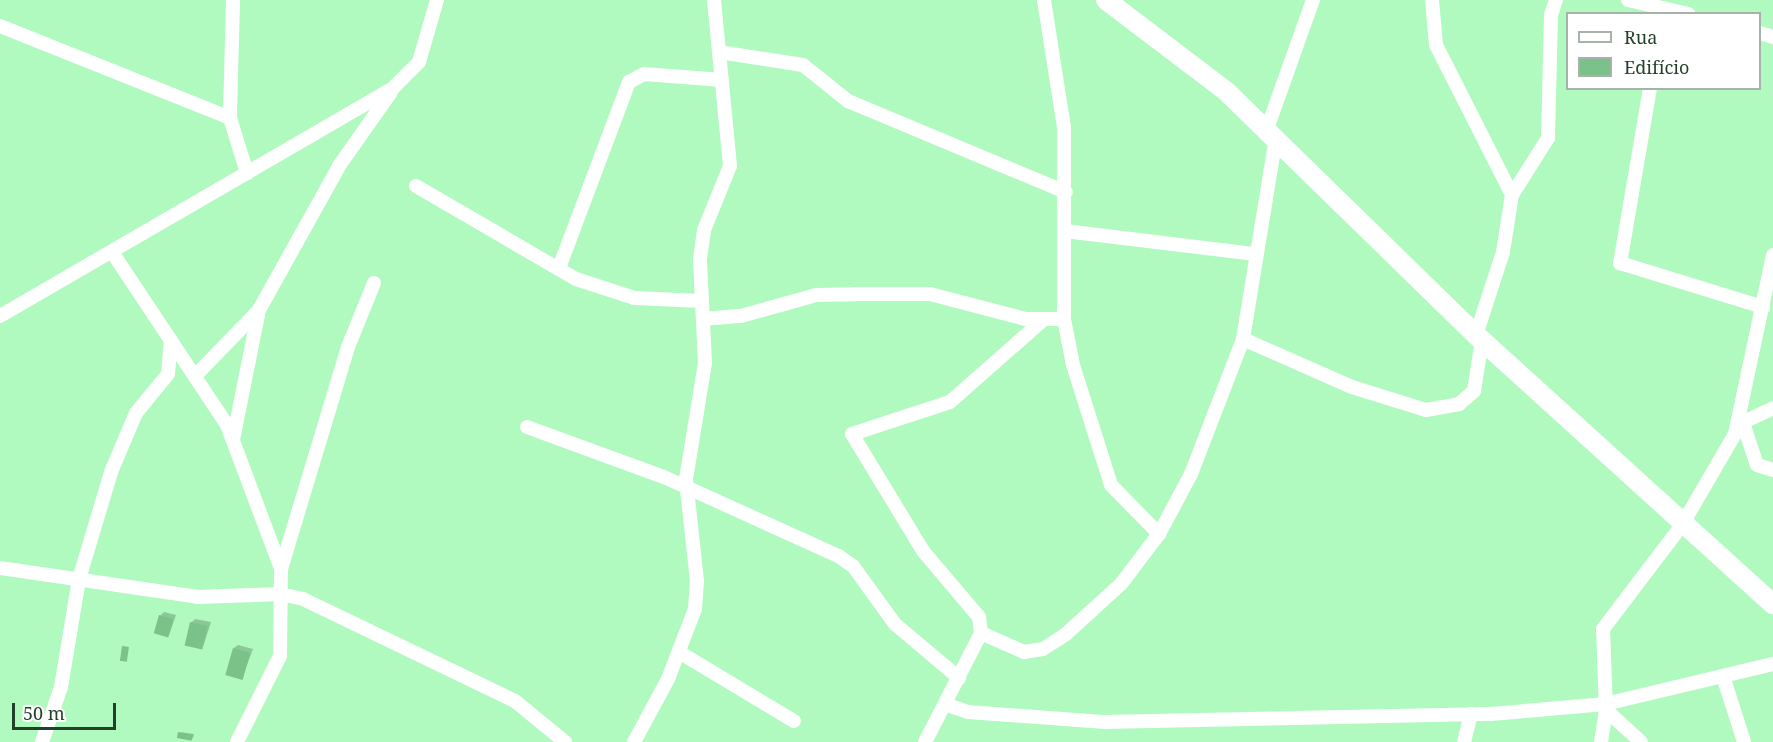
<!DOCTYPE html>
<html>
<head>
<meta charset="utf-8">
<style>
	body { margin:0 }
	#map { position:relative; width:1773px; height:742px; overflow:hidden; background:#b0f9bf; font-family:"Noto Serif",serif }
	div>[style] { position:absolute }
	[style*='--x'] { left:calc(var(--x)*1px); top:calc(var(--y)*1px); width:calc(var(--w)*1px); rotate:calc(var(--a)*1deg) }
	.shadow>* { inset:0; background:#0003 }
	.building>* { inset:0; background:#7ac18a; transform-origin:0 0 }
	.street>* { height:14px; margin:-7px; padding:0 7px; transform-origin:7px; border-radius:7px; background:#fff }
	.secondary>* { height:20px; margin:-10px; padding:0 10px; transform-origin:10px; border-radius:10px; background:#fff }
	span { translate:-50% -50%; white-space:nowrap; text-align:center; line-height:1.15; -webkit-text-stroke:6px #fff; paint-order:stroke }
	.legend { position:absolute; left:1566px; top:12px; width:195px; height:78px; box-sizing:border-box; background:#fff; border:2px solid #a7b3aa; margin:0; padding:8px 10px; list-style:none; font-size:18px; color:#23412a }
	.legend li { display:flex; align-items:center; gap:12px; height:30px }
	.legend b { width:30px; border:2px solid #a7b3aa }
	.scale { position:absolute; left:12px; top:703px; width:104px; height:27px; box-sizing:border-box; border:3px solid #23412a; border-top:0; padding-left:8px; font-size:18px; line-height:21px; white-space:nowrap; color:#23412a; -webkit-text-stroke:4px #fff; paint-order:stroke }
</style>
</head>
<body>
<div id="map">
	<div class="shadow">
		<div style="clip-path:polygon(164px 612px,176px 615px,169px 635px,160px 616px)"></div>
		<div style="clip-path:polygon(195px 619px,211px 622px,203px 647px,191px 623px)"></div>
		<div style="clip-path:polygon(238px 645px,253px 649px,242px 678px,234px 648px)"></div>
		<div style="clip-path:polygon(180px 732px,194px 734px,193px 738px,191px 740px)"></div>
	</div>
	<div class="building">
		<div style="left:159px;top:615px;width:15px;height:19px;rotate:16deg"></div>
		<div style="left:190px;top:622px;width:18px;height:24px;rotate:13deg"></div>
		<div style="left:122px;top:646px;width:7px;height:15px;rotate:8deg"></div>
		<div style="left:233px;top:648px;width:18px;height:28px;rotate:16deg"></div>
		<div style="left:178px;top:732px;width:15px;height:6px;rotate:11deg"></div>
	</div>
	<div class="street">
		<div style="--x:233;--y:0;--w:118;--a:91.5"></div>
		<div style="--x:230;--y:118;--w:58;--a:72.8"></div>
		<div style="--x:1044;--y:0;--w:129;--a:81.1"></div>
		<div style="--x:1064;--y:127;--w:192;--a:90"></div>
		<div style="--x:1064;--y:319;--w:47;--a:78.9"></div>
		<div style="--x:1073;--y:365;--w:126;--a:72.4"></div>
		<div style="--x:1111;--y:485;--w:69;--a:45.6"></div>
		<div style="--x:1432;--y:0;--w:45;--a:84.9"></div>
		<div style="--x:1436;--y:45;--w:168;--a:63.1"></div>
		<div style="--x:1512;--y:195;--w:58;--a:99"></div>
		<div style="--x:1503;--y:252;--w:87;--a:108"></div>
		<div style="--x:1628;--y:0;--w:62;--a:13.1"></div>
		<div style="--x:0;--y:26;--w:248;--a:21.8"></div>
		<div style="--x:1760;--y:33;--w:14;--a:17"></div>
		<div style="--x:719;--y:52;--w:85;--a:8.8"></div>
		<div style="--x:803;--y:65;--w:58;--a:38.7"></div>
		<div style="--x:848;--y:101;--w:236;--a:22.7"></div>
		<div style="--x:1650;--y:88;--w:178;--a:99.7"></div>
		<div style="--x:1620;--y:263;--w:150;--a:17.1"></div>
		<div style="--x:1267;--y:129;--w:137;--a:-70.4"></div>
		<div style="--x:416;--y:186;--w:185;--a:30.2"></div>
		<div style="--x:576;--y:279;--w:61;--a:18.1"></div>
		<div style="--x:634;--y:298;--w:68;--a:2.5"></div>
		<div style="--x:1512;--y:195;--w:67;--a:-57.7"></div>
		<div style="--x:1548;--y:138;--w:123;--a:-88.6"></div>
		<div style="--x:1551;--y:15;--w:16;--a:-72"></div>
		<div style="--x:1065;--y:231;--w:190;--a:6.9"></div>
		<div style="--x:112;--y:252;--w:208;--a:56.4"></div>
		<div style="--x:227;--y:425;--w:154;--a:69.4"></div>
		<div style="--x:281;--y:569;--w:87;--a:90.7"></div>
		<div style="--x:280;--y:656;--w:96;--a:116.6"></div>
		<div style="--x:559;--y:268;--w:199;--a:-69.4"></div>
		<div style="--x:629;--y:82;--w:17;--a:-28"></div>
		<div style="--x:644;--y:74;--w:78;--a:4.4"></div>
		<div style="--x:0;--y:316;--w:454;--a:-30.1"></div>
		<div style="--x:393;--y:88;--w:37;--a:-45"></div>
		<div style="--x:419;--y:62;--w:65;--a:-73.8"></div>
		<div style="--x:703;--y:319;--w:38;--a:-5"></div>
		<div style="--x:741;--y:316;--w:78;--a:-15.6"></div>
		<div style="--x:816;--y:295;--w:39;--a:-1"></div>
		<div style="--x:855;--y:294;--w:75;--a:0"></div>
		<div style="--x:930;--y:294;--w:99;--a:14.6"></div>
		<div style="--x:1026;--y:319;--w:38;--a:0"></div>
		<div style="--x:1043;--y:320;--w:124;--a:138.6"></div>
		<div style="--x:950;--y:402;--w:103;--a:161.9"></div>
		<div style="--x:852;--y:434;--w:137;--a:58.7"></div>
		<div style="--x:923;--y:551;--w:87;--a:49.7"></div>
		<div style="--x:979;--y:617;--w:16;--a:83"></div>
		<div style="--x:981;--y:633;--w:47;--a:23.8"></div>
		<div style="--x:1024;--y:652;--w:19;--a:-9"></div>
		<div style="--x:1043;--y:649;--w:27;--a:-33"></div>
		<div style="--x:1066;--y:634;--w:74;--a:-42.3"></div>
		<div style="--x:1121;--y:584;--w:63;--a:-52.8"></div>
		<div style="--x:1159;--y:534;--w:68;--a:-61.9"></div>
		<div style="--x:1191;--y:474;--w:145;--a:-68.9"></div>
		<div style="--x:1243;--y:339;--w:205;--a:-80.7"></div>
		<div style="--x:1243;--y:339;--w:119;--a:23.8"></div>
		<div style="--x:1352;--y:387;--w:77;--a:17.3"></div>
		<div style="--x:1426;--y:410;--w:34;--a:-10"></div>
		<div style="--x:1459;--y:404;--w:20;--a:-41"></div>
		<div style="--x:1474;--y:391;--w:52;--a:-81.1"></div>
		<div style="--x:197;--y:374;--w:88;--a:-45.9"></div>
		<div style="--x:1743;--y:423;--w:44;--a:71.6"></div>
		<div style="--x:1757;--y:465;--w:17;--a:17"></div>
		<div style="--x:1737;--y:425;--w:40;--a:-25"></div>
		<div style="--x:527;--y:427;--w:146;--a:20.1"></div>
		<div style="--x:664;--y:477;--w:193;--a:24.4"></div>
		<div style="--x:840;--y:557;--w:16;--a:35"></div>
		<div style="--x:853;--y:566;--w:72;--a:54.1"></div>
		<div style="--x:895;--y:624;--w:84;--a:40.2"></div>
		<div style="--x:233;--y:440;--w:133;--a:-78.7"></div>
		<div style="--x:259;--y:310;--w:165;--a:-60.9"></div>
		<div style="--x:339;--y:166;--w:90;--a:-54.9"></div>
		<div style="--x:0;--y:568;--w:200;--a:8.3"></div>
		<div style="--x:198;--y:597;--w:82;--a:-2.1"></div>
		<div style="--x:280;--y:594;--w:24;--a:12"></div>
		<div style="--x:303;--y:599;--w:235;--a:25.7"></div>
		<div style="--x:515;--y:701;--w:65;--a:39.4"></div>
		<div style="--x:281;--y:569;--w:232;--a:-73.2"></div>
		<div style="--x:348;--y:347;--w:69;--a:-67.9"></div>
		<div style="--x:679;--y:652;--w:134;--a:31"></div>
		<div style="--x:1723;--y:676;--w:69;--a:72.3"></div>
		<div style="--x:947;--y:705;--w:22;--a:18"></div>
		<div style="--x:968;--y:712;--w:135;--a:4.2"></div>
		<div style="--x:1103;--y:722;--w:388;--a:-1.2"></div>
		<div style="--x:1491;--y:714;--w:114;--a:-5"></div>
		<div style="--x:1605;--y:704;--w:173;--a:-13.4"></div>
		<div style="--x:1606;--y:710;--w:47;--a:42.4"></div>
		<div style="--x:42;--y:742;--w:58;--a:-70.9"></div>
		<div style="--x:61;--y:687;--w:109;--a:-80.5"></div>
		<div style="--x:79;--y:579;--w:112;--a:-73.3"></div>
		<div style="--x:111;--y:472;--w:64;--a:-67"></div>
		<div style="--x:136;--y:413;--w:50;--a:-50.6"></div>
		<div style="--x:168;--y:374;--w:34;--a:-85"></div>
		<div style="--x:634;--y:742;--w:72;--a:-61.6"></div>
		<div style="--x:668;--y:679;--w:75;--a:-68.9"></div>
		<div style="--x:695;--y:609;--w:28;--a:-86"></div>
		<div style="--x:697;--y:581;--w:103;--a:-96.2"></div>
		<div style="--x:686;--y:479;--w:118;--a:-80.7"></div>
		<div style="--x:705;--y:363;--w:104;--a:-92.8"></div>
		<div style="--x:700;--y:259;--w:29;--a:-82"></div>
		<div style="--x:704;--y:230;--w:69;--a:-67.9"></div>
		<div style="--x:730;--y:166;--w:167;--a:-95.5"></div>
		<div style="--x:925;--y:742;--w:123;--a:-62.8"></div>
		<div style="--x:1464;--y:742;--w:29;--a:-76"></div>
		<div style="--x:1601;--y:742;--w:32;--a:-81"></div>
		<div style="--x:1606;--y:710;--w:81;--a:-92.1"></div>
		<div style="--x:1603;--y:629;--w:131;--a:-52.8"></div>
		<div style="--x:1682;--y:525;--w:105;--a:-59.8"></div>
		<div style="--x:1735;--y:434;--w:183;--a:-78"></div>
	</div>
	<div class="secondary">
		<div style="--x:1106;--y:0;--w:152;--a:37.2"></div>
		<div style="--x:1227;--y:92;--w:348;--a:44.3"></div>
		<div style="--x:1476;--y:335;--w:401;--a:42.2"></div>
	</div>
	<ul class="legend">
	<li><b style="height:8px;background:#fff"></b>Rua</li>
	<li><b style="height:16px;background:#7ac18a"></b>Edifício</li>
	</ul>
	<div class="scale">50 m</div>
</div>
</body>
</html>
